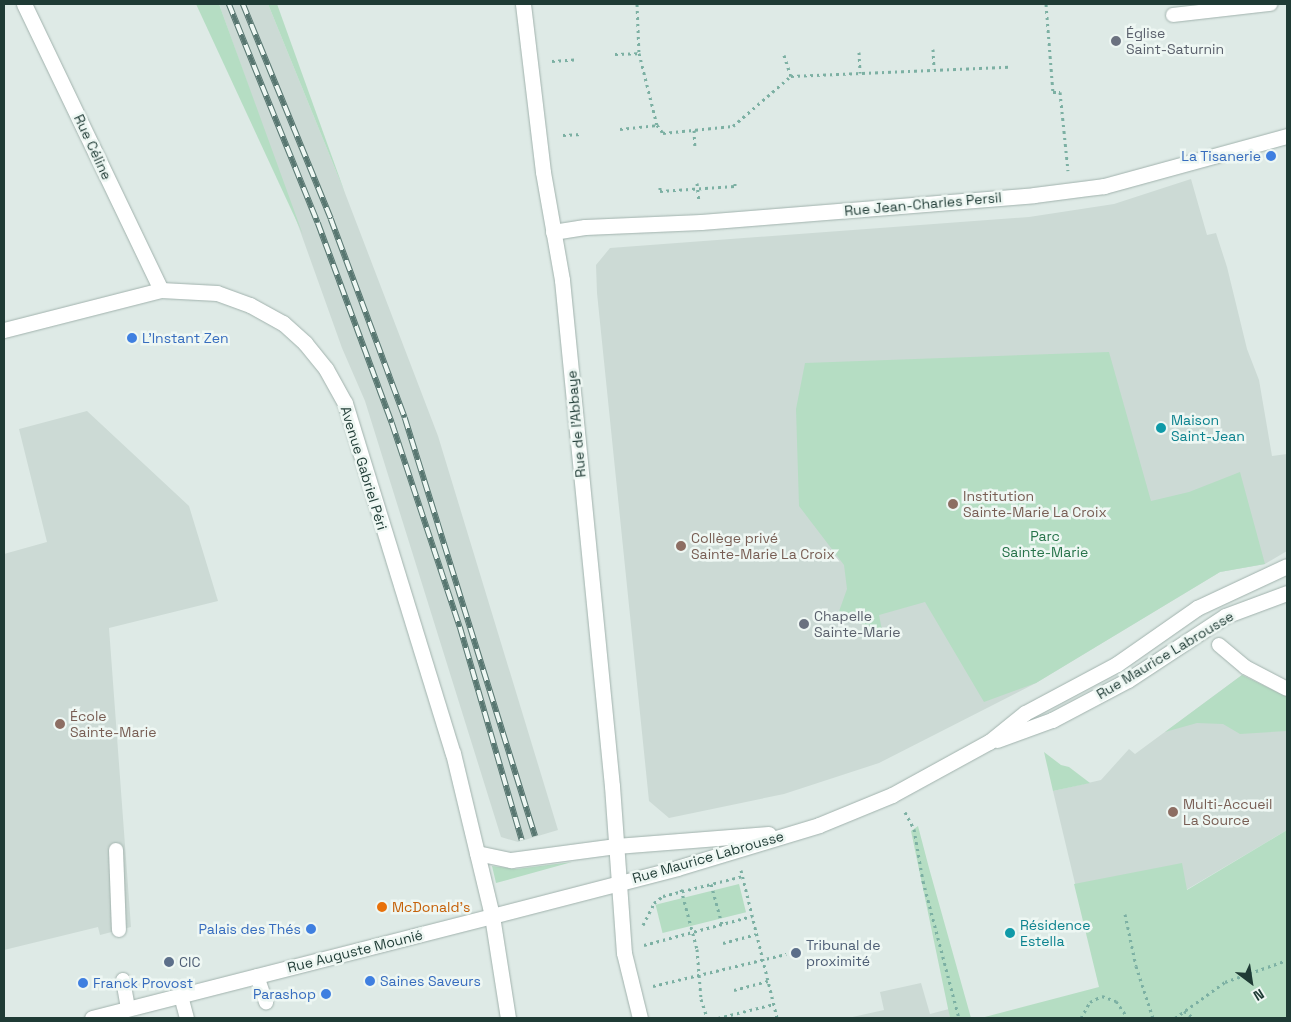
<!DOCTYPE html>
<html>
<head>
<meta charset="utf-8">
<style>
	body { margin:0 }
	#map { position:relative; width:1291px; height:1022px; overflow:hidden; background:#deeae6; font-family:"Space Grotesk",sans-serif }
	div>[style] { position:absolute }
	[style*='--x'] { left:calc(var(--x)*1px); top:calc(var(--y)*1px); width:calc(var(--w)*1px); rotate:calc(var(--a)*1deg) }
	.built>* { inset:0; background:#ccdad5 }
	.green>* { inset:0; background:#b5ddc3; transform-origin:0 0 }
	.path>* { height:3px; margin-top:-1.5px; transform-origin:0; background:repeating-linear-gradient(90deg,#7cb0a3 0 2.5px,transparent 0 6.5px) }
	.roads { filter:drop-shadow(0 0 1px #a1b2ad) drop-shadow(0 0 1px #a1b2ad) }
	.service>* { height:14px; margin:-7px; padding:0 7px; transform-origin:7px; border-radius:7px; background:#fff }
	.minor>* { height:15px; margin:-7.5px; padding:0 7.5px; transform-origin:7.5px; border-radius:7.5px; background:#fff }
	.secondary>* { height:15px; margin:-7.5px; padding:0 7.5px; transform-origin:7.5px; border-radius:7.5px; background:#fff }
	.rail>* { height:5.5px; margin-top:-2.75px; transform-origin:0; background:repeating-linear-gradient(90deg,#eef7f3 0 11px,#587771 0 22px); box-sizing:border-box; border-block:1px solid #587771 }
	.dots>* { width:14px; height:14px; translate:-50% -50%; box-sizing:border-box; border:2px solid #eef7f3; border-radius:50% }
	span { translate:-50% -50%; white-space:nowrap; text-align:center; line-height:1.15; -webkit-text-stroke:5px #eef7f3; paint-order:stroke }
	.worship-label { font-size:14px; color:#5b616d }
	.left { translate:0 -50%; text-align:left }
	.street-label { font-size:14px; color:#1f3b35 }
	.shop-label { font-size:14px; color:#366cbe }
	.right { translate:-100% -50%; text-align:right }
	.culture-label { font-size:14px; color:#0d838f }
	.education-label { font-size:14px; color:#785e54 }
	.park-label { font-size:14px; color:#27734a }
	.food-label { font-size:14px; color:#c56008 }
	.service-label { font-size:14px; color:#4e5e75 }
	.frame { position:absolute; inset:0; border:5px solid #1f3b35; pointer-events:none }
	.north { position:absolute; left:1226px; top:957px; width:50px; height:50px; -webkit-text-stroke:4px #eef7f3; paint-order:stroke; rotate:149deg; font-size:14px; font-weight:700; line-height:20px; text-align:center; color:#1f3b35 }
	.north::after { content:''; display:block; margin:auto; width:18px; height:22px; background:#1f3b35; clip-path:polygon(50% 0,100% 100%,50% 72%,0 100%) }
</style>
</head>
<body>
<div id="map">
	<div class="built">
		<div style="clip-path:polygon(219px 4px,268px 4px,345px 193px,438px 436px,558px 830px,518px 842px,501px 837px,365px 401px,342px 348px)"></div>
		<div style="clip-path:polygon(1191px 179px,1207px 235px,1216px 233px,1227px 267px,1247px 349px,1259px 380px,1272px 456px,1287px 454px,1287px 551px,1265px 564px,1220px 572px,1036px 683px,879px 763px,784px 794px,669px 818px,649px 801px,597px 293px,596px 265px,610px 248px,1029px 217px,1114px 204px)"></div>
		<div style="clip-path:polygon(87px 411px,189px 506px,218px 601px,109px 628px,131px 927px,100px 935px,98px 927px,4px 950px,4px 554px,47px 542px,19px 429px)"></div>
		<div style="clip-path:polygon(1242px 675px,1287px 697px,1287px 830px,1186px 890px,1098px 980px,1053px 791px,1101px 780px,1129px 749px,1135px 754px)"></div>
		<div style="clip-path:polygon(921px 983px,930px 1014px,949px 1009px,950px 1018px,848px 1018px,884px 1010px,880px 992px)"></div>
	</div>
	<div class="green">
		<div style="clip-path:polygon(196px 4px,219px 4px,303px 235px)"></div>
		<div style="clip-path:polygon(268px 4px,277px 4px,345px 193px)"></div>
		<div style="clip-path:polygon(1109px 352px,1151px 501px,1189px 492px,1240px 472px,1265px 564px,1220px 572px,1036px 683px,984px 702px,925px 602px,879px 615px,882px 630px,837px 617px,847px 589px,844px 565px,799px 506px,796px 409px,805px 363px)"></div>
		<div style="clip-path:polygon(1242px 675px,1287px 697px,1287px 731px,1240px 734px,1223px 724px,1197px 723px,1165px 732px)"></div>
		<div style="clip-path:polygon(1044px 752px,1061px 765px,1069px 767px,1090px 783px,1053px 791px)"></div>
		<div style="clip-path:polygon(918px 826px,929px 868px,971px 1018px,950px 1018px,911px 831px)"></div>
		<div style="clip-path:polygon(1287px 830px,1287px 1018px,981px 1018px,1099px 987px,1074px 884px,1182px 863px,1187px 890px)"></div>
		<div style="clip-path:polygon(572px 862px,496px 883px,492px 866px,516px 869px)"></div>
		<div style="left:739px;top:884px;width:29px;height:86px;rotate:76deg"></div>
	</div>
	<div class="path">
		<div style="--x:637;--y:4;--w:49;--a:87.7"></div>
		<div style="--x:639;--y:53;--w:74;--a:76"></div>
		<div style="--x:657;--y:125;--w:10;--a:53"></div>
		<div style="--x:663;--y:133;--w:70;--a:-5.7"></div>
		<div style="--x:733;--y:126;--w:77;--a:-40.8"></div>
		<div style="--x:791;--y:76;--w:218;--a:-2.4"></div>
		<div style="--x:1046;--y:4;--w:88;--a:85.5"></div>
		<div style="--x:1053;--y:92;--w:7;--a:0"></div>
		<div style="--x:1060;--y:92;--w:79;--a:84.2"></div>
		<div style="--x:933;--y:49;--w:20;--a:87"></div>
		<div style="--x:859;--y:52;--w:21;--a:87"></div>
		<div style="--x:615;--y:54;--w:24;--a:-2"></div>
		<div style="--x:784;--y:55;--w:22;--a:72"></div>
		<div style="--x:552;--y:61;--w:26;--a:-4"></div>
		<div style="--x:620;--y:129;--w:37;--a:-6"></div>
		<div style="--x:694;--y:130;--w:17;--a:87"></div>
		<div style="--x:563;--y:135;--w:19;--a:-3"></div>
		<div style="--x:697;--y:183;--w:19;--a:84"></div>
		<div style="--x:660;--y:187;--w:4;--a:90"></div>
		<div style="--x:660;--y:191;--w:75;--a:-3.8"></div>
		<div style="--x:735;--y:186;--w:4;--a:-90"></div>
		<div style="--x:905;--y:812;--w:19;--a:62"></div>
		<div style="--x:914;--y:829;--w:53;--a:80.2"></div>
		<div style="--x:923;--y:881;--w:142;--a:75.3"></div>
		<div style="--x:741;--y:870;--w:152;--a:76.3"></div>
		<div style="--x:711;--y:884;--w:41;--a:74.6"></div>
		<div style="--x:681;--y:889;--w:62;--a:75.1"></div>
		<div style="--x:697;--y:949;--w:50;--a:85.4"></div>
		<div style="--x:701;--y:999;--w:20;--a:72"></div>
		<div style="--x:1125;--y:914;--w:53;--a:78.1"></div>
		<div style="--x:1136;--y:966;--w:55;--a:71.9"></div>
		<div style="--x:643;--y:925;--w:25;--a:-63"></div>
		<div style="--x:654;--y:903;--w:11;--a:-38"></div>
		<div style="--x:663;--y:896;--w:82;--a:-14"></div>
		<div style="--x:723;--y:943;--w:34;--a:-15"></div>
		<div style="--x:644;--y:945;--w:112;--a:-15"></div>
		<div style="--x:653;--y:986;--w:137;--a:-13.5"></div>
		<div style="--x:734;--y:990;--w:35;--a:-15"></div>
		<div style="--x:1184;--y:1011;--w:12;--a:35"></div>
		<div style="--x:718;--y:1018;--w:58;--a:-14"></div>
		<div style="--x:1081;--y:1018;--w:18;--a:-61"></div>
		<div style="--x:1090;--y:1002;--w:13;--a:-27"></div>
		<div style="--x:1102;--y:996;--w:15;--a:20"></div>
		<div style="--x:1116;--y:1001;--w:21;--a:55"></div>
		<div style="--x:1175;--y:1018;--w:62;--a:-35.8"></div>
		<div style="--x:1225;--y:982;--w:66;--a:-19.5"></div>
	</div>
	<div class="roads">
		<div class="service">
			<div style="--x:1173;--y:15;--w:98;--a:-6.5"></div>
			<div style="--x:1219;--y:645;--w:34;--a:40"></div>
			<div style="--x:1245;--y:667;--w:47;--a:27.6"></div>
			<div style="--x:116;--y:850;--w:80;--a:87.9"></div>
			<div style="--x:257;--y:976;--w:28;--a:71"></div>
			<div style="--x:123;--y:980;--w:29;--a:80"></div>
			<div style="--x:181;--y:996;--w:23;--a:75"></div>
		</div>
		<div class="minor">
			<div style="--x:24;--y:4;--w:317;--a:64.4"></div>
			<div style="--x:523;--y:4;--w:169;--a:83.2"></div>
			<div style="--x:543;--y:172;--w:110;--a:80"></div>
			<div style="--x:562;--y:280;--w:508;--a:84.36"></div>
			<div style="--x:612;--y:786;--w:167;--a:85.9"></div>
			<div style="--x:624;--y:953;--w:67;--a:76.2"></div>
			<div style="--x:553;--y:232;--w:32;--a:-9"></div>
			<div style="--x:585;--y:227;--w:116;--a:-2.5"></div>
			<div style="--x:701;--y:222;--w:334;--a:-4.6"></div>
			<div style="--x:1034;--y:195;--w:71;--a:-7.3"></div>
			<div style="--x:1104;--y:186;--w:190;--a:-15.3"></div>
			<div style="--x:92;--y:1018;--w:413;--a:-14.3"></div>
			<div style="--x:492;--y:916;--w:103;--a:81.1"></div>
		</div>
		<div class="secondary">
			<div style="--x:4;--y:330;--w:162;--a:-14.3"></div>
			<div style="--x:161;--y:290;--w:56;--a:3.1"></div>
			<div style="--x:217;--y:293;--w:35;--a:20"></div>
			<div style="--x:250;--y:305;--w:38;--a:29"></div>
			<div style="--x:283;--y:323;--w:30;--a:42"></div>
			<div style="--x:305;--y:343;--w:33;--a:51"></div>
			<div style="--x:326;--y:369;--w:39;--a:61"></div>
			<div style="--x:345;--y:403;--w:366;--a:72.9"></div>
			<div style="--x:453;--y:753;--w:168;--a:76.5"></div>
			<div style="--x:492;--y:916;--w:191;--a:-14.5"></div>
			<div style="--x:677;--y:868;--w:148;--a:-16.8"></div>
			<div style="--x:819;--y:825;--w:79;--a:-22.3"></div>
			<div style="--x:892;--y:795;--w:111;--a:-28.7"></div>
			<div style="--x:989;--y:742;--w:46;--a:-38.9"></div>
			<div style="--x:1025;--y:713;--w:104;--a:-28"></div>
			<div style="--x:1117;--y:664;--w:98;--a:-35"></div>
			<div style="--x:1197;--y:608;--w:99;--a:-25"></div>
			<div style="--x:997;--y:740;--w:59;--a:-20"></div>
			<div style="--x:1052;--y:720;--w:86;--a:-27.8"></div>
			<div style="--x:1128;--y:680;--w:116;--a:-33.4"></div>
			<div style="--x:1225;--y:616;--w:66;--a:-20.4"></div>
			<div style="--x:477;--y:853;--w:35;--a:12"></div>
			<div style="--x:511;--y:860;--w:106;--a:-7.6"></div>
			<div style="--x:616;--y:846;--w:153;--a:-4.5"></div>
		</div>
	</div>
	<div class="rail">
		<div style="--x:229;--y:4;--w:236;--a:67.9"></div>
		<div style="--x:318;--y:223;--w:213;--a:69.7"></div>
		<div style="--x:392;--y:423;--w:215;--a:71.6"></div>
		<div style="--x:460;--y:627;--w:222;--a:73.8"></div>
		<div style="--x:243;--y:4;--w:232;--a:67.7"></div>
		<div style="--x:331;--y:219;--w:212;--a:69.6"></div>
		<div style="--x:405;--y:418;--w:438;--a:72.7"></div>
	</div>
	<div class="dots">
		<div style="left:1116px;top:41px;background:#6b7280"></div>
		<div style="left:1271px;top:156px;background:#3f7fe0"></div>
		<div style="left:132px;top:338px;background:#3f7fe0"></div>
		<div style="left:1161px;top:428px;background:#0f9aa8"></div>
		<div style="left:953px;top:504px;background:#8d6e63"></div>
		<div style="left:681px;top:546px;background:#8d6e63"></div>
		<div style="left:804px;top:624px;background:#6b7280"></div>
		<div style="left:60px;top:724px;background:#8d6e63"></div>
		<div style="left:1173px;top:812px;background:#8d6e63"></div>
		<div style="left:382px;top:907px;background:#e8710a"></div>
		<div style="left:311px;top:929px;background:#3f7fe0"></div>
		<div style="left:1010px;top:933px;background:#0f9aa8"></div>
		<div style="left:796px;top:953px;background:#5c6f8a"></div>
		<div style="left:169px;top:962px;background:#5c6f8a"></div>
		<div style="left:370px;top:981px;background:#3f7fe0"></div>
		<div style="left:83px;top:983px;background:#3f7fe0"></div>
		<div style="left:326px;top:994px;background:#3f7fe0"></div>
	</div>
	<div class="worship-label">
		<span class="left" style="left:1126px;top:41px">Église<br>Saint-Saturnin</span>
		<span class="left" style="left:814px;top:624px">Chapelle<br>Sainte-Marie</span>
	</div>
	<div class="street-label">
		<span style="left:93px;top:147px;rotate:65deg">Rue Céline</span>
		<span style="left:923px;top:204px;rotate:-5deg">Rue Jean-Charles Persil</span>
		<span style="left:576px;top:424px;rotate:-95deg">Rue de l'Abbaye</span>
		<span style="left:364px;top:468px;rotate:73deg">Avenue Gabriel Péri</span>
		<span style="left:1165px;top:655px;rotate:-31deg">Rue Maurice Labrousse</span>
		<span style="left:708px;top:857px;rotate:-16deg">Rue Maurice Labrousse</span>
		<span style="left:355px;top:951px;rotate:-14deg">Rue Auguste Mounié</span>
	</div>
	<div class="shop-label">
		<span class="right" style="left:1261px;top:156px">La Tisanerie</span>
		<span class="left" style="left:142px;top:338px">L'Instant Zen</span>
		<span class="right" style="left:301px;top:929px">Palais des Thés</span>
		<span class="left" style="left:380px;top:981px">Saines Saveurs</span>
		<span class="left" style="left:93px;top:983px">Franck Provost</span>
		<span class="right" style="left:316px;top:994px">Parashop</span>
	</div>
	<div class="culture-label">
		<span class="left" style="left:1171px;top:428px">Maison<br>Saint-Jean</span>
		<span class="left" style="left:1020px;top:933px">Résidence<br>Estella</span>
	</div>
	<div class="education-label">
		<span class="left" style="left:963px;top:504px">Institution<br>Sainte-Marie La Croix</span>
		<span class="left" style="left:691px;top:546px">Collège privé<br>Sainte-Marie La Croix</span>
		<span class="left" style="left:70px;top:724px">École<br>Sainte-Marie</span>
		<span class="left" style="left:1183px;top:812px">Multi-Accueil<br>La Source</span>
	</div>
	<div class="park-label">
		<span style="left:1045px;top:544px">Parc<br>Sainte-Marie</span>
	</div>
	<div class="food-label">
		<span class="left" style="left:392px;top:907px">McDonald's</span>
	</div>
	<div class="service-label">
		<span class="left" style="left:806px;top:953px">Tribunal de<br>proximité</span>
		<span class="left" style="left:179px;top:962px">CIC</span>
	</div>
	<div class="frame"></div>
	<div class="north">N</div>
</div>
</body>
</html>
